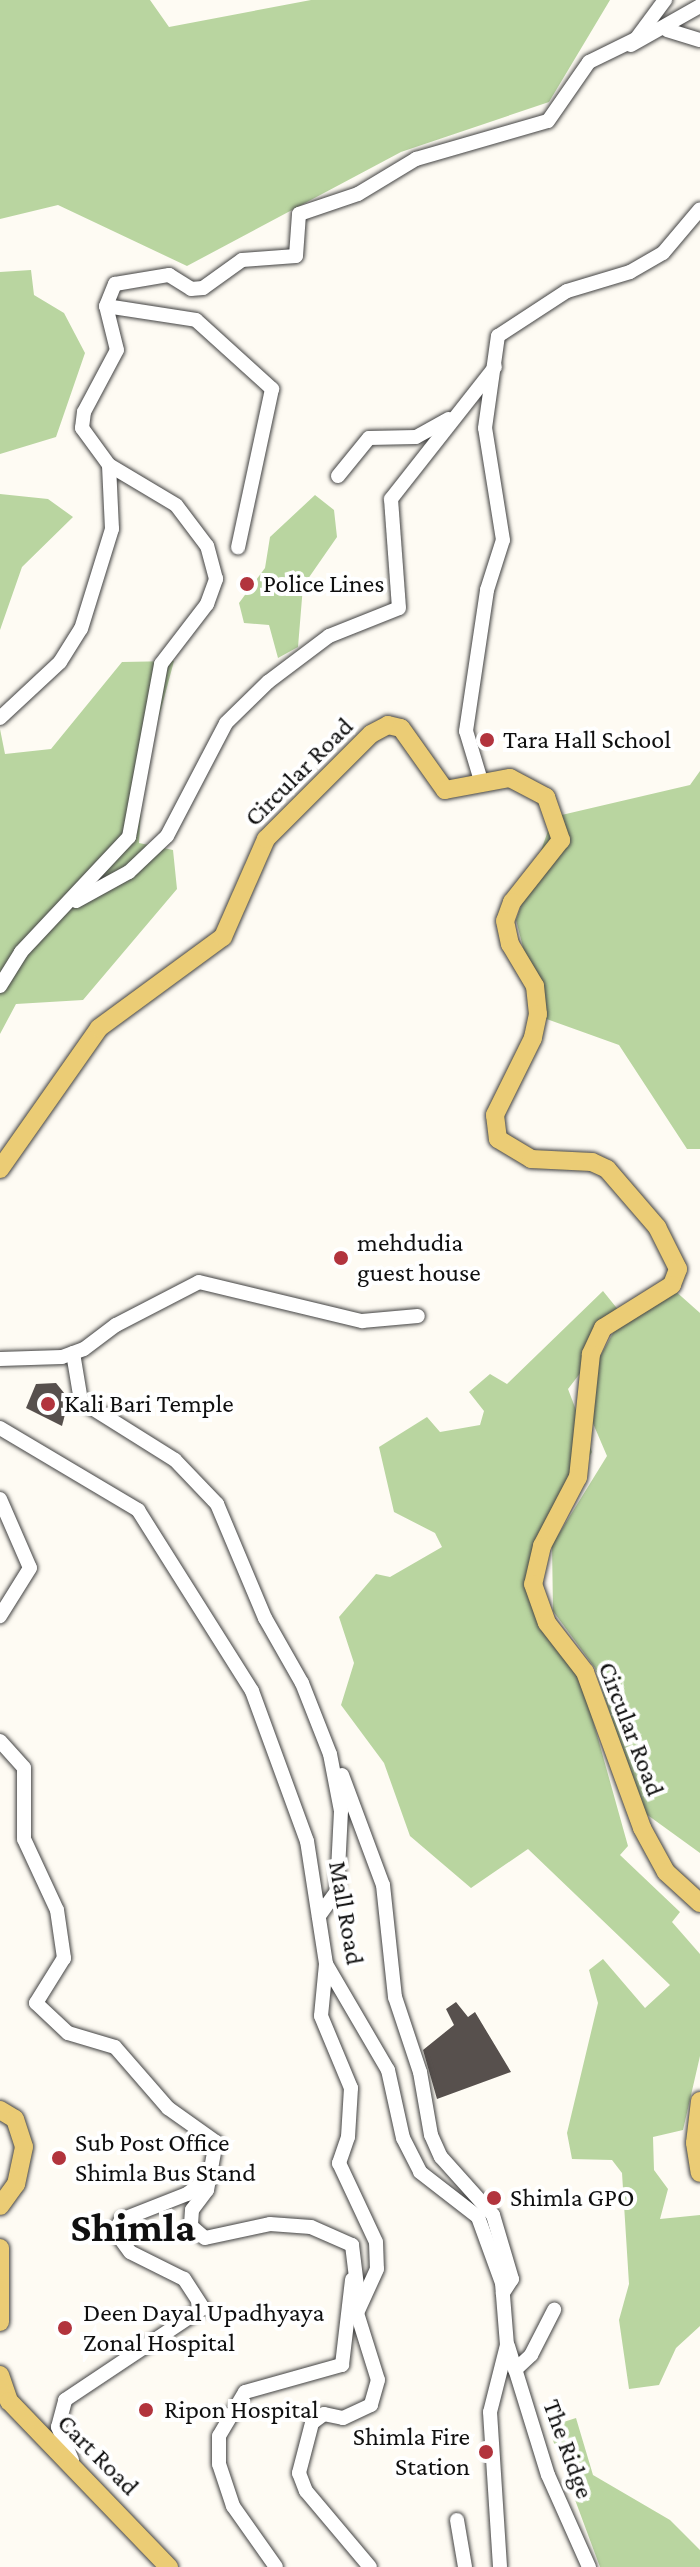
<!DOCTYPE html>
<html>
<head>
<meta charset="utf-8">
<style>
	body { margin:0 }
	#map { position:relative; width:700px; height:2567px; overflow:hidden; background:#fefbf3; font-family:"Crimson Pro",serif }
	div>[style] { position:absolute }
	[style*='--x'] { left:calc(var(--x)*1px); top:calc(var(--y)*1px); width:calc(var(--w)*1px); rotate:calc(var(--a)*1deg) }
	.forest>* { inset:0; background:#b9d5a0 }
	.building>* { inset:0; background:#57504d }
	.roads { filter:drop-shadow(0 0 2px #424242) drop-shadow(0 0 2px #424242) }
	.minor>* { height:14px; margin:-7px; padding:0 7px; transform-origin:7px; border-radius:7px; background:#fff }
	.major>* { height:18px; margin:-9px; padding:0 9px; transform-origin:9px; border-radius:9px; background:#ebcc75 }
	.dots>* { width:22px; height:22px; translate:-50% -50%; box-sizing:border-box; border:4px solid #fff; border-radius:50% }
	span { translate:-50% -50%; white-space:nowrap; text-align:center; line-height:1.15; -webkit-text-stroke:8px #fff; paint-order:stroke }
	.poi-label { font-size:26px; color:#0f0f0f }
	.left { translate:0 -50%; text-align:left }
	.right { translate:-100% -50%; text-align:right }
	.street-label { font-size:26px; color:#0f0f0f }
	.town-label { font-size:42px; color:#0f0f0f; font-weight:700 }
</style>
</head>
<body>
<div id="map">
	<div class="forest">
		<div style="clip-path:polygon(0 0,150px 0,169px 27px,311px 0,610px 0,549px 102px,401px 152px,187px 266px,58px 205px,0 219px)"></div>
		<div style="clip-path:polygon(31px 270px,34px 295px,64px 313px,85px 353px,56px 437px,0 454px,0 272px)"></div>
		<div style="clip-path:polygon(0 494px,48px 499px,73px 517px,22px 567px,0 630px)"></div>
		<div style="clip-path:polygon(315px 495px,334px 510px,337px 537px,303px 586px,298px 647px,278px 658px,269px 625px,244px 623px,239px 603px,265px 568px,270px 537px)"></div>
		<div style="clip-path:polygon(174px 661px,143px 776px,139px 843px,173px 850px,177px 889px,83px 1000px,16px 1004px,0 1034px,0 729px,5px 754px,51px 749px,122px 662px)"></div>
		<div style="clip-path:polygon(700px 771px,700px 1149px,687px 1149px,619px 1045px,541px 1017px,516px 920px,553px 817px,690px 785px)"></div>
		<div style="clip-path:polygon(673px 1289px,700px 1313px,700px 1853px,642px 1811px,595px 1668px,553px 1611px,552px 1545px,607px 1456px,580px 1393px,618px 1324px,568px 1389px,592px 1452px,538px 1546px,536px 1612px,580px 1674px,628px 1846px,620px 1855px,680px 1912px,672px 1922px,700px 1954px,700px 2056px,683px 2130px,653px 2137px,654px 2170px,668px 2189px,660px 2219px,700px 2215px,700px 2326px,676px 2348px,659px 2385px,629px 2389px,619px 2320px,629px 2284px,622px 2173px,612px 2160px,572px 2159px,567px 2133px,598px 2003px,589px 1970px,603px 1959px,645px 2008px,670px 1985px,528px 1849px,471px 1888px,410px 1836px,384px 1763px,341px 1705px,354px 1663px,339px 1617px,376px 1574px,390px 1577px,442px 1547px,435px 1533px,394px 1512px,379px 1447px,427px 1417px,440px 1432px,480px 1425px,484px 1411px,469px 1392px,490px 1374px,507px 1384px,603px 1291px,624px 1317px)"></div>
		<div style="clip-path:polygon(576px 2418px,593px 2475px,670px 2520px,700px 2550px,700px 2567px,600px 2567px,548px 2427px)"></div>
	</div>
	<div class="building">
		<div style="clip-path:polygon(56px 1383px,69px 1399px,62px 1426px,26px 1408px,36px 1384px)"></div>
		<div style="clip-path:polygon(456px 2002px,468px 2017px,475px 2012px,511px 2072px,437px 2099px,423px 2050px,454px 2025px,446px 2009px)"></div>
	</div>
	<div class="roads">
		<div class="minor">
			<div style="--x:667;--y:30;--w:34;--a:17"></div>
			<div style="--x:631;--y:45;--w:79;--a:-29.5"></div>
			<div style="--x:106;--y:306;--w:91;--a:8.8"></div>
			<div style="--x:196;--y:320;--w:103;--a:42.2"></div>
			<div style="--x:272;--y:389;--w:162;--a:102.1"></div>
			<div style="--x:338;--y:476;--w:49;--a:-50.8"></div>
			<div style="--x:369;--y:438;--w:47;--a:-1.2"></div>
			<div style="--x:416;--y:437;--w:37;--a:-29"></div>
			<div style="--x:0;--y:718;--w:82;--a:-43"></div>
			<div style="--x:60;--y:662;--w:39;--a:-58"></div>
			<div style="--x:81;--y:629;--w:105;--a:-72.8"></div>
			<div style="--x:112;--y:529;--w:64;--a:-92.7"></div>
			<div style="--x:482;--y:784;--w:55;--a:-106.8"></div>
			<div style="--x:466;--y:731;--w:143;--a:-81.5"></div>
			<div style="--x:487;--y:590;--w:52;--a:-72.3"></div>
			<div style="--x:503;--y:540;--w:113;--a:-99.1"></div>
			<div style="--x:485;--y:428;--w:93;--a:-82"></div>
			<div style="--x:498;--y:336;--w:82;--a:-33.1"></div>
			<div style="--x:567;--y:291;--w:66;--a:-16.8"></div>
			<div style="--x:630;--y:272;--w:38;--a:-30"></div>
			<div style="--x:663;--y:253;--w:57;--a:-49.9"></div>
			<div style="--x:76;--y:901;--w:60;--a:-28.7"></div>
			<div style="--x:129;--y:872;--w:52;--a:-43.5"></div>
			<div style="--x:167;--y:836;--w:127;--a:-62.4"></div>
			<div style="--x:226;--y:723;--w:59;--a:-44.3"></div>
			<div style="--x:268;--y:682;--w:76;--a:-37"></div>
			<div style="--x:329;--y:636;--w:75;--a:-21.8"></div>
			<div style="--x:399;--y:608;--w:109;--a:-94.2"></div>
			<div style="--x:391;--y:499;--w:168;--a:-51.8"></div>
			<div style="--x:0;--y:986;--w:40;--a:-58"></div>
			<div style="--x:21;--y:952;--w:158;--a:-46.8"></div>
			<div style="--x:129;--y:837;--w:176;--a:-79.5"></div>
			<div style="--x:161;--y:664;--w:76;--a:-52.5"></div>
			<div style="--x:207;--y:604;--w:27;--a:-70"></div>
			<div style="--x:216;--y:579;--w:34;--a:-105"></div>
			<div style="--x:207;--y:546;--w:51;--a:-127.1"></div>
			<div style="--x:176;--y:505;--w:78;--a:-149.2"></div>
			<div style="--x:109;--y:465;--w:46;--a:-126.1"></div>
			<div style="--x:82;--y:428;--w:16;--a:-83"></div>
			<div style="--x:84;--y:412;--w:70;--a:-62"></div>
			<div style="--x:117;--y:350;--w:45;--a:-104"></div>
			<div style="--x:106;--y:306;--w:24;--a:-68"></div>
			<div style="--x:115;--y:284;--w:55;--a:-9.5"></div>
			<div style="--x:169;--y:275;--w:26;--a:32"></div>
			<div style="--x:191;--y:289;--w:12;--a:-5"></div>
			<div style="--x:203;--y:288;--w:48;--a:-35.7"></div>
			<div style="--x:242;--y:260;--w:54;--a:-4.2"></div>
			<div style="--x:296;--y:256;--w:42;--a:-85.9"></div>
			<div style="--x:299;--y:214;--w:62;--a:-18.7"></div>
			<div style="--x:358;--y:194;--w:68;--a:-31.1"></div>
			<div style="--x:416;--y:159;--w:137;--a:-16.1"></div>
			<div style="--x:548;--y:121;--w:72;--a:-55.2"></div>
			<div style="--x:589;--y:62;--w:52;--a:-26.1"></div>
			<div style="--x:636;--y:39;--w:49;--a:-53.4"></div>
			<div style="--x:73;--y:1353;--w:49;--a:80.5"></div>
			<div style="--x:81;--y:1401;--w:111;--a:32.1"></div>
			<div style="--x:175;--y:1460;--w:61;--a:46.3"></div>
			<div style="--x:217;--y:1504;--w:124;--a:67.2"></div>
			<div style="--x:265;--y:1618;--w:75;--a:60.4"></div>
			<div style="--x:302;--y:1683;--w:76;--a:68.5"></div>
			<div style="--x:330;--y:1754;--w:58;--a:79.1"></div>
			<div style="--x:341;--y:1811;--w:80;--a:92.9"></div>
			<div style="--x:337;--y:1891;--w:31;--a:126"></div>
			<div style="--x:0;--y:1359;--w:62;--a:-1.8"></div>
			<div style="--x:62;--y:1357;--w:23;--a:-20"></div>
			<div style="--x:84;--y:1349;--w:40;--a:-37"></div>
			<div style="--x:116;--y:1325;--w:93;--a:-27.4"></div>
			<div style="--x:199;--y:1282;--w:168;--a:13.5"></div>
			<div style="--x:362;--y:1321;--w:56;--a:-5.1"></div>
			<div style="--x:0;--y:1428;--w:161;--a:30.7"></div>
			<div style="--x:138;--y:1510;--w:214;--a:57.8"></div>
			<div style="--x:252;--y:1691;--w:160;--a:69.9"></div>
			<div style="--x:307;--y:1841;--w:124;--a:81.2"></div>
			<div style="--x:326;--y:1964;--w:123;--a:59.7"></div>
			<div style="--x:388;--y:2070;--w:70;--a:77.6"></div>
			<div style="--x:403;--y:2138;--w:38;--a:63"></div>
			<div style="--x:420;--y:2172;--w:73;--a:37.8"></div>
			<div style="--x:478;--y:2217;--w:70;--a:70"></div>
			<div style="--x:502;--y:2283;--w:62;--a:85.4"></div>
			<div style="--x:507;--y:2345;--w:69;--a:104.2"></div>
			<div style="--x:490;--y:2412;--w:155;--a:86.3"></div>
			<div style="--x:0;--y:1499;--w:75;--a:66.5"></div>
			<div style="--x:30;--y:1568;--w:57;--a:122"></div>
			<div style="--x:0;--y:1741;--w:36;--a:48"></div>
			<div style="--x:24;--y:1768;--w:71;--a:90"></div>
			<div style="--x:24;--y:1839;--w:78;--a:65.1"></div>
			<div style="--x:57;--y:1910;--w:49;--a:81.7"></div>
			<div style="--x:64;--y:1958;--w:53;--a:121.9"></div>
			<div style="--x:36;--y:2003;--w:44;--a:43.2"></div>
			<div style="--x:68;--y:2033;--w:49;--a:16.6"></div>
			<div style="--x:115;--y:2047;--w:81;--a:49"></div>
			<div style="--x:168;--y:2108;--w:59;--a:35.3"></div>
			<div style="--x:216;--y:2142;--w:49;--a:100.6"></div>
			<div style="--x:207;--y:2190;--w:25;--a:127"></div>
			<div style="--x:192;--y:2210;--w:16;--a:94"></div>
			<div style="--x:191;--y:2226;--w:18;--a:41"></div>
			<div style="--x:205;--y:2238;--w:66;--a:-12.2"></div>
			<div style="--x:270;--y:2224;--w:41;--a:4.2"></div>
			<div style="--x:311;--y:2227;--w:45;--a:23.7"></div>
			<div style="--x:352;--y:2245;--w:57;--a:83"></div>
			<div style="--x:342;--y:1775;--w:117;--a:69.6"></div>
			<div style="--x:383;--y:1885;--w:113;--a:83.9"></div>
			<div style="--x:395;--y:1997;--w:79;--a:71.6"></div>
			<div style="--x:420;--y:2072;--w:64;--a:80.1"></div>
			<div style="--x:431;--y:2135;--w:24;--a:66"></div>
			<div style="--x:441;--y:2157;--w:78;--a:48.1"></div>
			<div style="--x:493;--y:2215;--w:67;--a:73.5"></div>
			<div style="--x:512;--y:2279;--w:17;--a:123"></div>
			<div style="--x:326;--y:1964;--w:52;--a:95.5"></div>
			<div style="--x:321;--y:2016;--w:78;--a:67.4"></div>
			<div style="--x:351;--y:2088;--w:49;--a:93.5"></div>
			<div style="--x:348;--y:2137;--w:28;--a:109"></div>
			<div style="--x:339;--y:2163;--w:87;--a:64.9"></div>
			<div style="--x:376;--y:2242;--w:27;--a:88"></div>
			<div style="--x:377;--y:2269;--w:48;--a:114.4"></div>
			<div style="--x:357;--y:2313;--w:70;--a:72.6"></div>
			<div style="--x:378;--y:2380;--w:26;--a:106"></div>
			<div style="--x:371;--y:2405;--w:31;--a:155"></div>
			<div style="--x:343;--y:2418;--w:19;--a:-168"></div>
			<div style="--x:324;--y:2414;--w:15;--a:143"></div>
			<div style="--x:312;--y:2423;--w:52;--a:104.6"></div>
			<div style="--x:299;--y:2473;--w:19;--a:69"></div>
			<div style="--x:306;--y:2491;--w:99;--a:49.9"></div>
			<div style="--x:508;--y:2346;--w:135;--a:72.8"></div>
			<div style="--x:548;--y:2475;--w:101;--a:66"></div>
			<div style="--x:515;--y:2370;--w:22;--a:-43"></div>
			<div style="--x:531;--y:2355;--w:51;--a:-62.9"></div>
			<div style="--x:72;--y:2460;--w:36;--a:-113"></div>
			<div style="--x:58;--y:2427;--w:28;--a:-75"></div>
			<div style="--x:65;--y:2400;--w:166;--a:-33.7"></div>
			<div style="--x:203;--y:2308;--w:35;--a:-123"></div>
			<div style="--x:184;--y:2279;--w:60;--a:-153.4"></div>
			<div style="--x:130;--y:2252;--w:26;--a:-126"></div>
			<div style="--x:115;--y:2231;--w:13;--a:-61"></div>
			<div style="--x:121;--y:2220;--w:71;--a:-21.5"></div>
			<div style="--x:187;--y:2194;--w:30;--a:-37"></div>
			<div style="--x:457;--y:2520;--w:48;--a:80.3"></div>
			<div style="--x:276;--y:2567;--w:75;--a:-125.2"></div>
			<div style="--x:233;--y:2506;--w:44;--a:-108.4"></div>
			<div style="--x:219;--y:2464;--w:28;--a:-90"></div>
			<div style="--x:219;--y:2436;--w:51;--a:-59.4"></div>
			<div style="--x:245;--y:2392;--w:101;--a:-15.6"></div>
			<div style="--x:342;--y:2365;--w:86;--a:-83.3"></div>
		</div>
		<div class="major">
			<div style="--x:0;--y:1169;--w:172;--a:-54.9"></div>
			<div style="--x:99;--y:1028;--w:154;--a:-36.3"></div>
			<div style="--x:223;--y:937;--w:107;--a:-66.3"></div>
			<div style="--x:266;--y:839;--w:148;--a:-45"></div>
			<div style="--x:371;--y:734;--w:19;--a:-28"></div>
			<div style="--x:388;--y:725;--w:13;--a:13"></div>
			<div style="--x:401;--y:728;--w:76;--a:54.6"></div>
			<div style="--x:445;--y:790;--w:66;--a:-10.5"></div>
			<div style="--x:510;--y:778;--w:41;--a:27.8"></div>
			<div style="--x:546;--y:797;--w:46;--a:70.8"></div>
			<div style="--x:561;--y:840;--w:79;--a:128.3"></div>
			<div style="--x:512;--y:902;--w:20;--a:110"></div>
			<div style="--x:505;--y:921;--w:24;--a:78"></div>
			<div style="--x:510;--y:944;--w:49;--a:59.2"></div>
			<div style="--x:535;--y:986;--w:28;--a:84"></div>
			<div style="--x:538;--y:1014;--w:25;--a:102"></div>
			<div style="--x:533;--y:1038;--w:86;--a:116.3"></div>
			<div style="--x:495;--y:1115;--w:24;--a:83"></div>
			<div style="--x:498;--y:1139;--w:39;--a:31"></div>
			<div style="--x:531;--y:1159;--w:61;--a:2.8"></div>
			<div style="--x:592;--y:1162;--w:17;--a:25"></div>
			<div style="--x:607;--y:1169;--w:77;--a:49.2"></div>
			<div style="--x:657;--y:1227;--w:47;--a:63.4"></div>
			<div style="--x:678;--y:1269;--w:17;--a:111"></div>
			<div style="--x:672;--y:1285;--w:81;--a:148.1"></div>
			<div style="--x:603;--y:1328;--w:29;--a:115"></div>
			<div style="--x:591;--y:1354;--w:124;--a:96"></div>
			<div style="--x:578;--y:1477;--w:78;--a:117.6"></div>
			<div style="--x:542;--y:1546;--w:39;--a:103"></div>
			<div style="--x:533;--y:1584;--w:41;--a:70.3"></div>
			<div style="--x:547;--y:1623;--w:62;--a:52.2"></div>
			<div style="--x:585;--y:1672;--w:166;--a:69.9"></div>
			<div style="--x:642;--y:1828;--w:50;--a:61.4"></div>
			<div style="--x:666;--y:1872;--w:46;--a:42.4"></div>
			<div style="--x:700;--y:2101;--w:42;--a:96.8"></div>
			<div style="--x:695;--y:2143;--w:30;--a:81"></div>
			<div style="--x:0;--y:2110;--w:17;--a:31"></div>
			<div style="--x:15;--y:2119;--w:29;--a:72"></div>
			<div style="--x:24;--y:2147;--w:38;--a:102"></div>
			<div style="--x:16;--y:2184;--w:27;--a:126"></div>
			<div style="--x:0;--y:2248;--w:74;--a:90"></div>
			<div style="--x:0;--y:2375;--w:28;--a:71"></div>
			<div style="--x:9;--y:2401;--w:231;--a:46.1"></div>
		</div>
	</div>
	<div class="dots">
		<div style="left:247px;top:584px;background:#b2343d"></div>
		<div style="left:487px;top:740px;background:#b2343d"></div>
		<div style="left:341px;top:1258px;background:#b2343d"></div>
		<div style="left:48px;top:1404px;background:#b2343d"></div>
		<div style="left:59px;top:2158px;background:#b2343d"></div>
		<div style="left:494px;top:2198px;background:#b2343d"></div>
		<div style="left:65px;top:2328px;background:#b2343d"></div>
		<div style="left:146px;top:2410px;background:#b2343d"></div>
		<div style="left:486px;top:2452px;background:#b2343d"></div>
	</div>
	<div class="poi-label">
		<span class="left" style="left:263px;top:584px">Police Lines</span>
		<span class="left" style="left:503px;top:740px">Tara Hall School</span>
		<span class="left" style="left:357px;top:1258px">mehdudia<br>guest house</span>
		<span class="left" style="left:64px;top:1404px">Kali Bari Temple</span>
		<span class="left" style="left:75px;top:2158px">Sub Post Office<br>Shimla Bus Stand</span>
		<span class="left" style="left:510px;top:2198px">Shimla GPO</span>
		<span class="left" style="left:83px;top:2328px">Deen Dayal Upadhyaya<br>Zonal Hospital</span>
		<span class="left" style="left:164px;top:2410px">Ripon Hospital</span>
		<span class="right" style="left:470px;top:2452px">Shimla Fire<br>Station</span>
	</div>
	<div class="street-label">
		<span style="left:299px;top:772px;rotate:-45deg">Circular Road</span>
		<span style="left:631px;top:1729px;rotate:69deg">Circular Road</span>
		<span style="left:346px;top:1913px;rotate:80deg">Mall Road</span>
		<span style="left:568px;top:2449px;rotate:70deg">The Ridge</span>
		<span style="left:98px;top:2455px;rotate:45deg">Cart Road</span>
	</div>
	<div class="town-label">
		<span style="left:133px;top:2227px">Shimla</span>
	</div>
</div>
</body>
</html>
